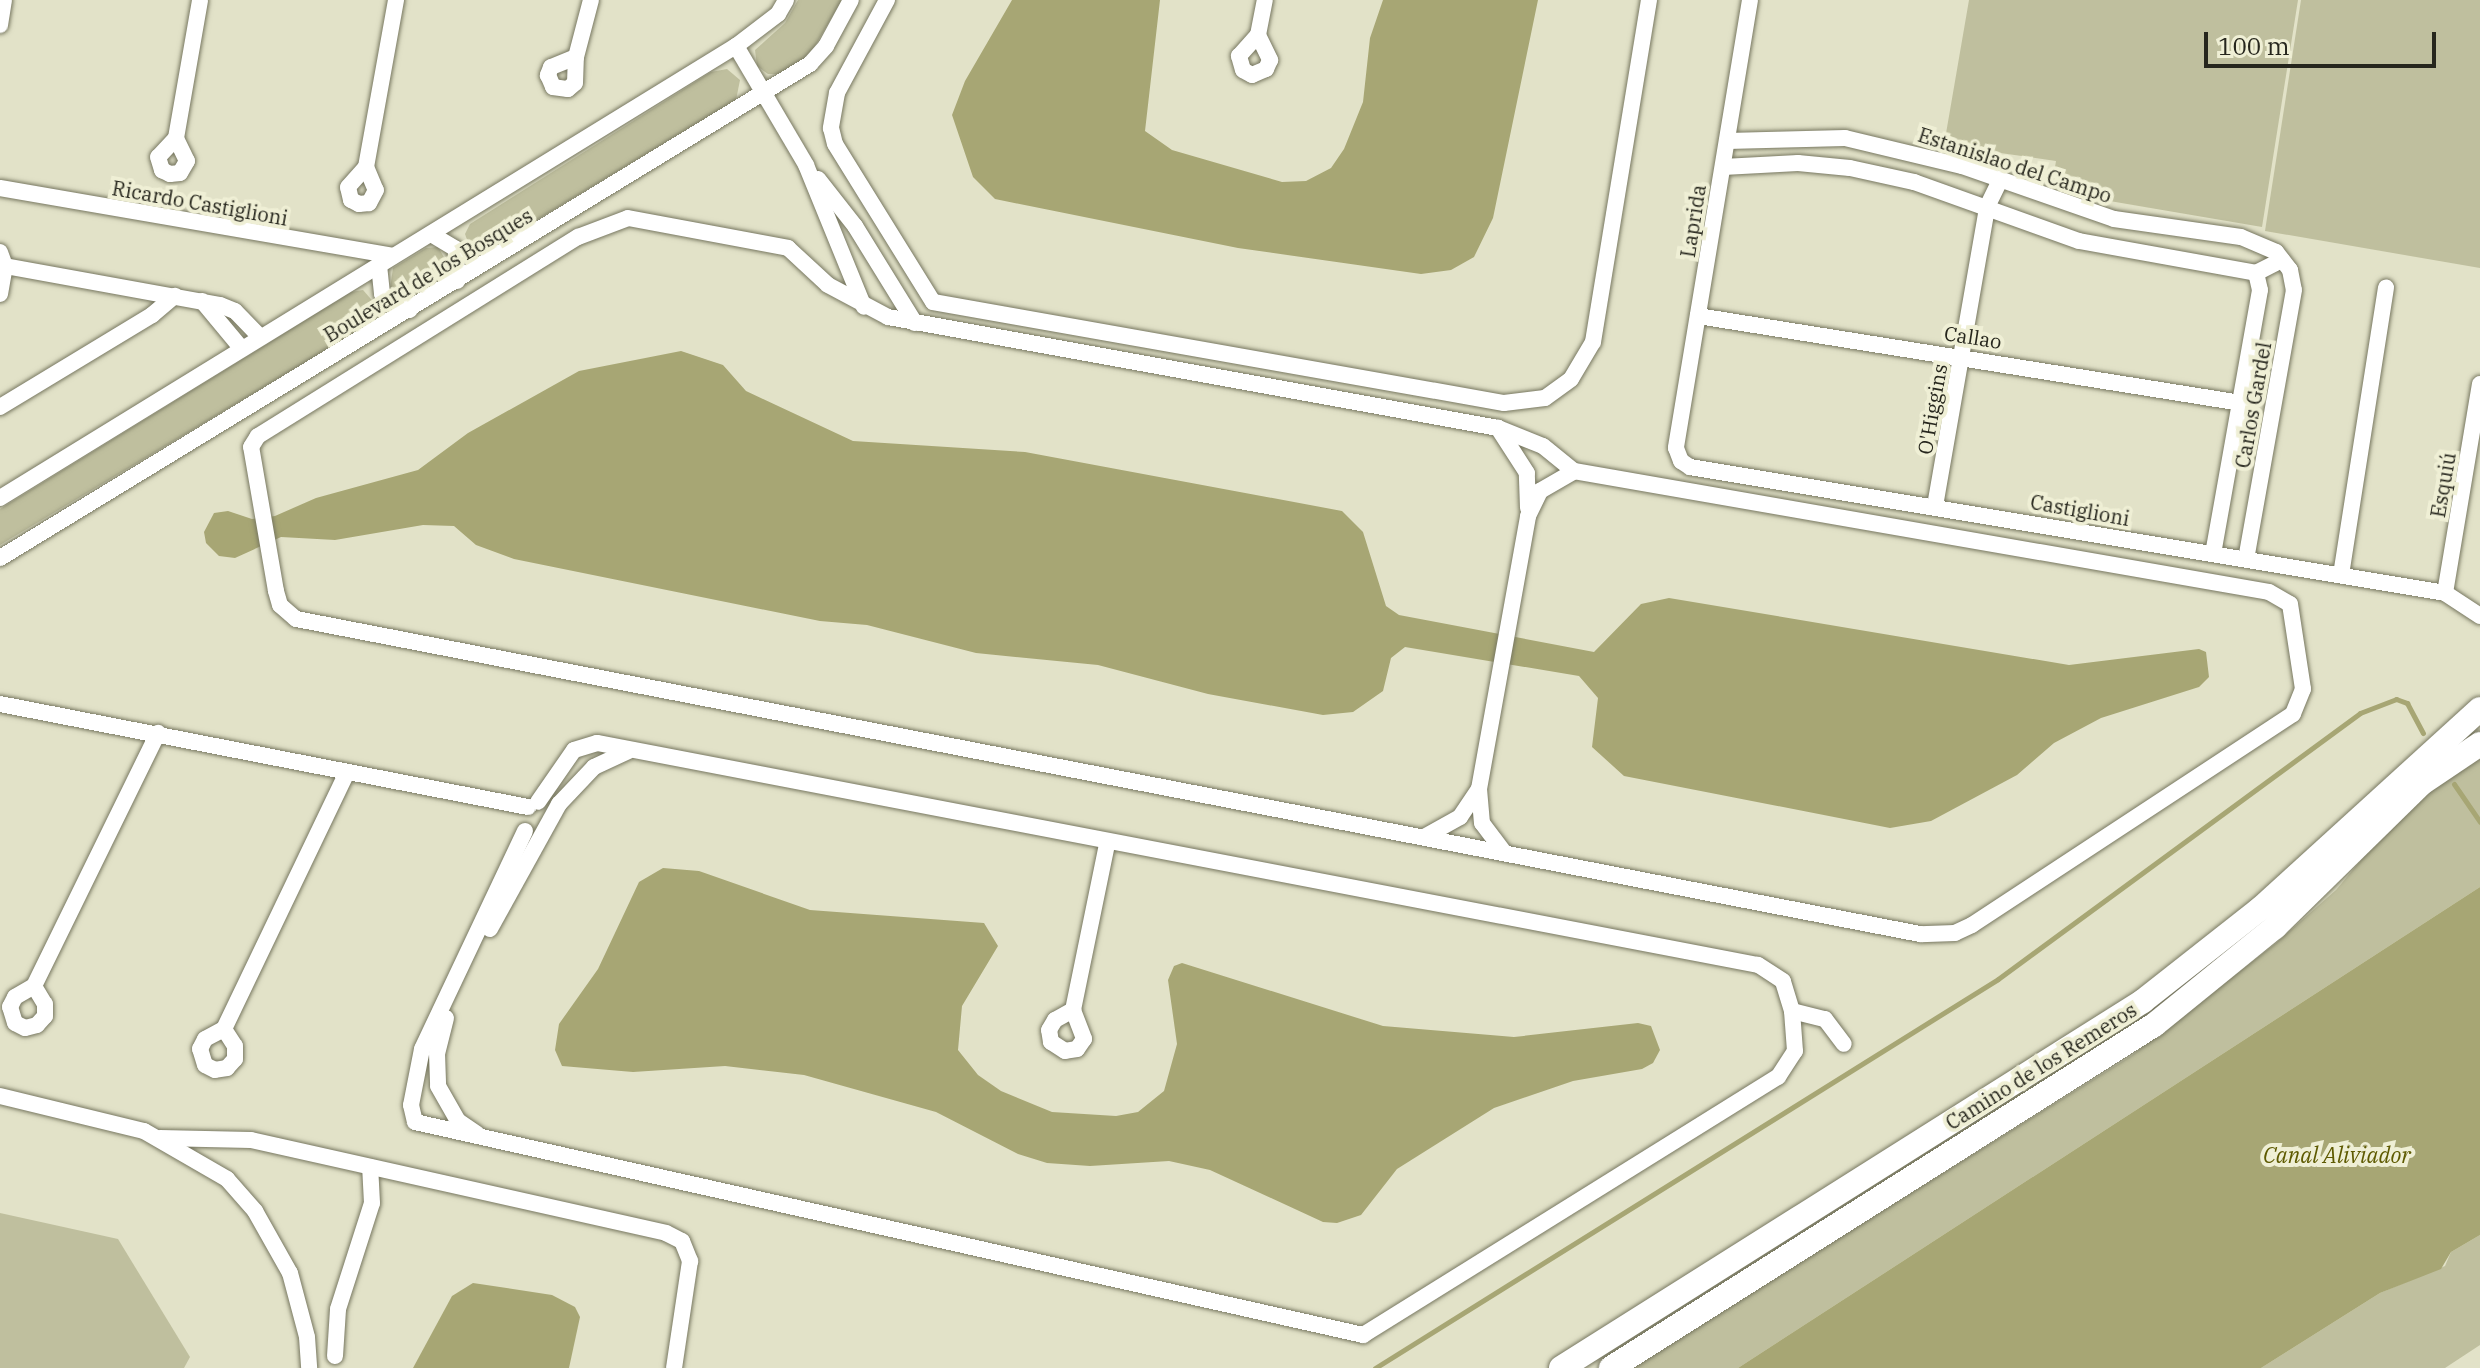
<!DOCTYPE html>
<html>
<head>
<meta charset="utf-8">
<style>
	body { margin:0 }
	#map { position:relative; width:2480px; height:1368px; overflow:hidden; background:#e2e2c8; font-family:"IBM Plex Serif",serif }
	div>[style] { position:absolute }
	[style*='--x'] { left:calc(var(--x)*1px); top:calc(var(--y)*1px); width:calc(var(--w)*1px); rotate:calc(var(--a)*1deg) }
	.green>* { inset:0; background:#bfbf9e }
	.water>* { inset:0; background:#a7a674 }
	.stream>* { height:5px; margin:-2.5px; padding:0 2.5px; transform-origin:2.5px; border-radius:2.5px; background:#a7a674 }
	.roads { filter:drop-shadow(0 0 2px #777760) drop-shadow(0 0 2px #777760) }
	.minor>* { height:16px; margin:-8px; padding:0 8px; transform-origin:8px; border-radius:8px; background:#fff }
	.secondary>* { height:24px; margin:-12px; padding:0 12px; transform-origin:12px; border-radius:12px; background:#fff }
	span { translate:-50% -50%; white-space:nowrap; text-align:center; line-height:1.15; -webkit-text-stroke:8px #efefd5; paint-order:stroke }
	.street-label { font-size:20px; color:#26261d }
	.water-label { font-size:22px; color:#5e5a01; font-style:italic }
	.scale { position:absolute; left:2204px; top:32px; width:232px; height:36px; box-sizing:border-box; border:4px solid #26261d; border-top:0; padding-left:10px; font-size:24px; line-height:28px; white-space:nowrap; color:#26261d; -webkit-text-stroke:6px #efefd5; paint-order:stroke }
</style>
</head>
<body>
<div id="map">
	<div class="green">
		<div style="clip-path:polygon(798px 0,842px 0,809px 56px,780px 74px,768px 74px,757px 66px,755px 50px,785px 23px)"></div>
		<div style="clip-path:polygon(1969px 0,2298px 0,2262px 227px,2051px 191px,2056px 161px,1944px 145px)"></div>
		<div style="clip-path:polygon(2301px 0,2480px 0,2480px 268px,2265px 231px)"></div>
		<div style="clip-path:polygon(727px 69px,740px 80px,736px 100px,485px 251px,470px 248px,465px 234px,470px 224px,711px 72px)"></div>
		<div style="clip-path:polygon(438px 247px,448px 264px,443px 277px,410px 297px,390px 289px,393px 268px,426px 248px)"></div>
		<div style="clip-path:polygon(363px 290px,377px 306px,366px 326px,0 545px,0 509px,351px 292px)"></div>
		<div style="clip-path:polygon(2480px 751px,2480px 887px,1738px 1368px,1630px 1368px,2131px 1056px,2275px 944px,2336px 890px,2402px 811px)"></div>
		<div style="clip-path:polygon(0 1213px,118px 1239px,190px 1357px,184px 1368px,0 1368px)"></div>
		<div style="clip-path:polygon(2480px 1235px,2480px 1345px,2445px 1368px,2261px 1368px,2380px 1293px,2445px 1266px,2451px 1252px)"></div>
	</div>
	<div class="water">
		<div style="clip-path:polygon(1012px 0,1160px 0,1145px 131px,1172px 150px,1282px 182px,1306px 181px,1331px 168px,1344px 149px,1363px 102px,1370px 38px,1383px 0,1538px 0,1493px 218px,1474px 257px,1451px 270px,1421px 274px,1238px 248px,995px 199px,973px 177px,952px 115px,965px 81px)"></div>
		<div style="clip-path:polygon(681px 351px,723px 365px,746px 391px,853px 441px,1025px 452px,1342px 511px,1363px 532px,1386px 606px,1399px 615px,1594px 652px,1641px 604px,1669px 598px,2069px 665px,2199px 649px,2206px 652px,2209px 677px,2199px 687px,2101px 718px,2054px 743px,2017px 775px,1931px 821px,1890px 828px,1624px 776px,1592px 747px,1598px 698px,1579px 676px,1405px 647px,1391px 658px,1383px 691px,1353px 712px,1323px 715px,1208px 694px,1098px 665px,976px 653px,867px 625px,820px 621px,514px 559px,476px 545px,454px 526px,423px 525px,335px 540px,281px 537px,235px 558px,219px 556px,206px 543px,204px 532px,214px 513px,228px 511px,252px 519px,275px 516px,316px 498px,418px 470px,468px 433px,579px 371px)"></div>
		<div style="clip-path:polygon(663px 868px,699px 871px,810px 910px,984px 923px,998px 946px,962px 1006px,958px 1050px,978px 1075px,1001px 1091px,1052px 1112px,1116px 1116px,1138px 1112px,1164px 1091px,1177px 1044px,1168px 980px,1174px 966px,1182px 963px,1383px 1026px,1514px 1037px,1638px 1023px,1651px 1026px,1660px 1050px,1653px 1063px,1642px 1069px,1573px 1081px,1494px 1108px,1397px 1169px,1361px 1215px,1337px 1223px,1323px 1222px,1210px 1170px,1169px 1161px,1090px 1166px,1047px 1163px,1018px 1154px,936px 1112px,804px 1075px,725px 1066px,633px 1072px,562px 1066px,555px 1050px,559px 1024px,598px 969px,639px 882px)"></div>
		<div style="clip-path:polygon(2480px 887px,2480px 1235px,2451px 1252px,2441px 1269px,2380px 1293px,2261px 1368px,1738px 1368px)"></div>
		<div style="clip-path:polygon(473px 1283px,552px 1295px,575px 1307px,580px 1317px,569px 1368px,413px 1368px,452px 1296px)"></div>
	</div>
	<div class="stream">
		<div style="--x:2454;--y:784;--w:46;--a:55.6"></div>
		<div style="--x:1375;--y:1368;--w:734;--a:-31.98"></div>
		<div style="--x:1998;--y:979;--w:449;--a:-36.3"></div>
		<div style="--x:2360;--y:713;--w:39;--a:-21"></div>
		<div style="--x:2396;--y:699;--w:12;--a:20"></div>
		<div style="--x:2407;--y:703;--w:34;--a:62"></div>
	</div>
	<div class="roads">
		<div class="minor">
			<div style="--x:887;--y:0;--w:106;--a:118.3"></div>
			<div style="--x:837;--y:93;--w:36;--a:100"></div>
			<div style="--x:831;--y:128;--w:16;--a:76"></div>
			<div style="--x:835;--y:144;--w:186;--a:58.2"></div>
			<div style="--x:933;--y:302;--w:580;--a:10.03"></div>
			<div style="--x:1504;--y:403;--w:41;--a:-7"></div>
			<div style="--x:1545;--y:398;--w:32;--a:-36"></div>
			<div style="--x:1571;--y:379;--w:43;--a:-59.3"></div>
			<div style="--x:1593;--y:342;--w:347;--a:-80.7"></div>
			<div style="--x:1750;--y:0;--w:454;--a:99.4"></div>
			<div style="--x:1676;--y:448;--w:14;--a:69"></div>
			<div style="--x:1681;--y:461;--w:11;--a:34"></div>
			<div style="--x:1690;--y:467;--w:765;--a:9.47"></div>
			<div style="--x:2445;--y:593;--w:42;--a:33.3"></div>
			<div style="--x:0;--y:25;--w:25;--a:-81"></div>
			<div style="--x:1258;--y:35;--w:28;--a:64"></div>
			<div style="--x:1270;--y:60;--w:10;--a:114"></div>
			<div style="--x:1266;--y:69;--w:15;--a:157"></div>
			<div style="--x:1252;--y:75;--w:10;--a:-151"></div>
			<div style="--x:1243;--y:70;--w:15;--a:-106"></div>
			<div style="--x:1239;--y:56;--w:28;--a:-48"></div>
			<div style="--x:1258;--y:35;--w:36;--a:-79"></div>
			<div style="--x:736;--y:46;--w:138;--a:59.5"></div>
			<div style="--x:806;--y:165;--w:153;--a:67.8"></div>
			<div style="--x:576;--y:57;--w:27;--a:158"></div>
			<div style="--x:551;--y:67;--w:9;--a:111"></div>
			<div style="--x:548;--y:75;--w:13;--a:67"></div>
			<div style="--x:553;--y:87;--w:15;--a:8"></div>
			<div style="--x:568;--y:89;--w:9;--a:-41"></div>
			<div style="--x:575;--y:83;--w:26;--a:-88"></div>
			<div style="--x:576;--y:57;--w:59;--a:-75.3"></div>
			<div style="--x:176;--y:138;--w:26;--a:133"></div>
			<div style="--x:158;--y:157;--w:14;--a:73"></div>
			<div style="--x:162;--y:170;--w:9;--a:27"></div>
			<div style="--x:170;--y:174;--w:10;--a:-6"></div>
			<div style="--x:180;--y:173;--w:14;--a:-60"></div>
			<div style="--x:187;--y:161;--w:25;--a:-116"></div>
			<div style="--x:176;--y:138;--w:140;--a:-80.1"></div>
			<div style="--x:1727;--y:141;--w:118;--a:-1.5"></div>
			<div style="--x:1845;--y:138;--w:120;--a:13.5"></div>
			<div style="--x:1962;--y:166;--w:161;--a:19.2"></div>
			<div style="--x:2114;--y:219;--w:128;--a:8.1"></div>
			<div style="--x:2241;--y:237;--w:38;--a:23"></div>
			<div style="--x:2276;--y:252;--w:23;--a:52"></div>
			<div style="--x:2290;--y:270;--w:20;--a:79"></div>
			<div style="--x:2294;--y:290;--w:273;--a:100.1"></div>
			<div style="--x:366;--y:167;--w:25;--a:67"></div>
			<div style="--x:376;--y:190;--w:15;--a:118"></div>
			<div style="--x:369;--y:203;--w:10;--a:174"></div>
			<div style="--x:359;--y:204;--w:9;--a:-153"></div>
			<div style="--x:351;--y:200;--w:13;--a:-103"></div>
			<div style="--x:348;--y:187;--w:27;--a:-48"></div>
			<div style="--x:366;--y:167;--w:170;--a:-79.8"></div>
			<div style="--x:1723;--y:167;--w:75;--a:-3.1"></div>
			<div style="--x:1798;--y:163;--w:52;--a:5.5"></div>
			<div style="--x:1850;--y:168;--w:66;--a:12.3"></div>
			<div style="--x:1914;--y:182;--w:175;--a:19.7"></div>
			<div style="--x:2079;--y:241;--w:180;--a:10.2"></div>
			<div style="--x:2256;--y:273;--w:29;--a:-27"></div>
			<div style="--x:818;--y:179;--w:60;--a:51.8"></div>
			<div style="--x:855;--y:226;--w:114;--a:58.3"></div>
			<div style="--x:0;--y:188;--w:399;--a:9.8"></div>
			<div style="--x:431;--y:234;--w:29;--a:31"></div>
			<div style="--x:456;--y:249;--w:32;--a:88"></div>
			<div style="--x:379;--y:265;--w:29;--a:84"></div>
			<div style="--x:382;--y:294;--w:32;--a:30"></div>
			<div style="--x:5;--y:266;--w:219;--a:10.3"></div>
			<div style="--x:220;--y:305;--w:16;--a:22"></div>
			<div style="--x:235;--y:311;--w:36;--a:46"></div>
			<div style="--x:0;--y:294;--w:28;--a:-80"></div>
			<div style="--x:5;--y:266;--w:15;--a:-110"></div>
			<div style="--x:202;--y:301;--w:62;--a:50.2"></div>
			<div style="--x:1698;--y:316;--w:550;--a:9.1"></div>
			<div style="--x:0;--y:407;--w:178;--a:-31.2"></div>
			<div style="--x:152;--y:315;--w:30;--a:-40"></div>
			<div style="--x:0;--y:498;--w:864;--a:-31.56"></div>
			<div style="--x:736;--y:46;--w:53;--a:-37.3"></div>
			<div style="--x:778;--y:14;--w:16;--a:-60"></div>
			<div style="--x:1935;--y:506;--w:303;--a:-80.1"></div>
			<div style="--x:1987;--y:207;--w:30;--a:-64"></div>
			<div style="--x:1528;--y:508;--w:35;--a:-92"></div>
			<div style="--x:1527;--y:473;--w:54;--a:-122.8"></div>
			<div style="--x:1498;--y:428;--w:48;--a:21.8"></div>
			<div style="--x:1543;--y:446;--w:40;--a:39"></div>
			<div style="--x:2213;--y:554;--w:268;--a:-79.9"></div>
			<div style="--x:2260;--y:290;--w:17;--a:-103"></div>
			<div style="--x:0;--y:558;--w:949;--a:-31.38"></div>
			<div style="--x:810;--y:64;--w:24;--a:-48"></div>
			<div style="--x:826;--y:46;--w:52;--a:-61.5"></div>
			<div style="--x:2341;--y:575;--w:291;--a:-81.1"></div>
			<div style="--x:2445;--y:593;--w:212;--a:-80.5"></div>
			<div style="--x:0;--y:704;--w:538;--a:11.04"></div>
			<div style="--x:1479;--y:789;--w:277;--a:-79.8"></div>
			<div style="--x:1528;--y:516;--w:28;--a:-64"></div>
			<div style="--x:1540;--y:491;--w:39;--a:-30"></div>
			<div style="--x:1574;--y:471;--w:705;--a:9.88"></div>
			<div style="--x:2269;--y:592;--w:24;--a:30"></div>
			<div style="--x:2290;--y:604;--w:86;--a:81.3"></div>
			<div style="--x:2303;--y:689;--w:27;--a:112"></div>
			<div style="--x:2293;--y:714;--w:384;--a:146.7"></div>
			<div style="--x:1972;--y:925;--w:19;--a:155"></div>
			<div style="--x:1955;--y:933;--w:35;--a:178"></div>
			<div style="--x:1920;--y:934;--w:1654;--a:-169.02"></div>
			<div style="--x:296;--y:619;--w:21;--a:-139"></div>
			<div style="--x:280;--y:605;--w:15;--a:-106"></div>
			<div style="--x:276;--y:591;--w:146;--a:-99.8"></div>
			<div style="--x:251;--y:447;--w:13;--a:-58"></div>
			<div style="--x:258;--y:436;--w:377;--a:-31.9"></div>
			<div style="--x:578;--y:237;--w:53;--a:-20.8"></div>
			<div style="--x:628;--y:218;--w:163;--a:10.6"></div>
			<div style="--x:788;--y:248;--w:54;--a:42.8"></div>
			<div style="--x:828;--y:285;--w:68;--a:28.1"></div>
			<div style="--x:888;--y:317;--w:620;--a:10.31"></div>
			<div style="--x:525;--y:831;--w:241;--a:115.3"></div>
			<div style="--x:422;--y:1049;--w:57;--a:101.1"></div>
			<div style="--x:411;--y:1105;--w:17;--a:77"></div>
			<div style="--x:415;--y:1122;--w:972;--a:12.66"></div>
			<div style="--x:1363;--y:1335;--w:489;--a:-31.9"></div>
			<div style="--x:1778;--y:1077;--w:31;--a:-57"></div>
			<div style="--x:1795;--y:1051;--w:40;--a:-94.3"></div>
			<div style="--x:1792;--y:1011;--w:31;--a:-107"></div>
			<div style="--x:1783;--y:981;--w:30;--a:-147"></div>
			<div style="--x:1758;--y:965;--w:1182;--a:-169.17"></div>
			<div style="--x:597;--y:743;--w:24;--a:163"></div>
			<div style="--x:574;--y:750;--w:63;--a:124.7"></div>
			<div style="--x:1426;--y:836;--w:39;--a:-29"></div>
			<div style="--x:1460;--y:817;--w:34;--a:-56"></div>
			<div style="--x:1479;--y:789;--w:34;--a:85"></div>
			<div style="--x:1482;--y:823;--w:36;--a:53"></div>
			<div style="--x:490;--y:929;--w:143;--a:-61.1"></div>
			<div style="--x:559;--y:804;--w:51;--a:-46.6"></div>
			<div style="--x:594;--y:767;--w:38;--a:-25"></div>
			<div style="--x:34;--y:986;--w:282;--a:-63.9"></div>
			<div style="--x:34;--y:986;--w:21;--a:59"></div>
			<div style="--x:45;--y:1004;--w:12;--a:90"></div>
			<div style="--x:45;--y:1016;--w:12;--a:132"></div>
			<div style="--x:37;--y:1025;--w:12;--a:166"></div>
			<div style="--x:25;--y:1028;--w:11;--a:-153"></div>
			<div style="--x:15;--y:1023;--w:17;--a:-107"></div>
			<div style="--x:10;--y:1007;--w:11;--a:-63"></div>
			<div style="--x:15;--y:997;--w:22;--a:-30"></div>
			<div style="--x:1073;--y:1010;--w:169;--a:-78.4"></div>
			<div style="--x:1073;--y:1010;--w:31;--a:69"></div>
			<div style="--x:1084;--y:1039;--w:12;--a:125"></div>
			<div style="--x:1077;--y:1049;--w:12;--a:171"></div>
			<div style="--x:1065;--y:1051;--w:17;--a:-147"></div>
			<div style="--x:1051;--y:1042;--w:12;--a:-99"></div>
			<div style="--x:1049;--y:1030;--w:12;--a:-59"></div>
			<div style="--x:1055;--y:1020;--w:21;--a:-29"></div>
			<div style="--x:1792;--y:1011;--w:34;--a:14"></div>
			<div style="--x:1825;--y:1019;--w:31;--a:53"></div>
			<div style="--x:446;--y:1018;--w:36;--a:104"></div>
			<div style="--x:437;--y:1053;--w:33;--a:88"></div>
			<div style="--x:438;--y:1086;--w:40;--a:60.3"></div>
			<div style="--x:458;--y:1121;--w:23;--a:34"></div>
			<div style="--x:224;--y:1029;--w:285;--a:-64.4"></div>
			<div style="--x:224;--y:1029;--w:20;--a:57"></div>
			<div style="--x:235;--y:1046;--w:13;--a:90"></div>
			<div style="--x:235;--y:1059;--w:12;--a:132"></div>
			<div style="--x:227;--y:1068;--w:12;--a:171"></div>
			<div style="--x:215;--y:1070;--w:11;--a:-153"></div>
			<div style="--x:205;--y:1065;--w:17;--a:-107"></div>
			<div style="--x:200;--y:1049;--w:11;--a:-63"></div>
			<div style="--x:205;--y:1039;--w:21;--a:-28"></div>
			<div style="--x:0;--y:1096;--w:148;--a:13.7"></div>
			<div style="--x:144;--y:1131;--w:96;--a:30"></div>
			<div style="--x:227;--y:1179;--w:43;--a:48.8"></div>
			<div style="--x:255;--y:1211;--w:71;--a:60.6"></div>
			<div style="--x:290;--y:1273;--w:66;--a:75.1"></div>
			<div style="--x:307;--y:1337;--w:31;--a:86"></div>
			<div style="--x:160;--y:1138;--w:91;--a:1.3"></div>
			<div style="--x:251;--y:1140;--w:425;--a:12.6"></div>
			<div style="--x:666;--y:1233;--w:18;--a:27"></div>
			<div style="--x:682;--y:1241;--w:22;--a:68"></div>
			<div style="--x:690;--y:1261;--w:108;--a:98.5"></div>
			<div style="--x:335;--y:1356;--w:47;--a:-86.3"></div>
			<div style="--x:338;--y:1309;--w:111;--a:-72.2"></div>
			<div style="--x:372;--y:1203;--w:36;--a:-93"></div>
		</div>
		<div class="secondary">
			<div style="--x:1561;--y:1368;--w:688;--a:-32.23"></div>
			<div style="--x:2143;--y:1001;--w:149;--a:-38.2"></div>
			<div style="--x:2260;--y:909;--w:297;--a:-42.3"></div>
			<div style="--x:1611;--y:1368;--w:642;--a:-32.28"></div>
			<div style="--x:2154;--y:1025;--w:156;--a:-39"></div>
			<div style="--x:2275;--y:927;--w:206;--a:-44.4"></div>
			<div style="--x:2422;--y:783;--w:70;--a:-33.9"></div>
		</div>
	</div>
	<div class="street-label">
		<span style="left:2015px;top:165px;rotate:18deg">Estanislao del Campo</span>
		<span style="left:200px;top:203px;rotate:10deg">Ricardo Castiglioni</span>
		<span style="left:1693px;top:221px;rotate:-81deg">Laprida</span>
		<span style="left:428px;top:275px;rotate:-31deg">Boulevard de los Bosques</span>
		<span style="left:1973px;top:337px;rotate:9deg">Callao</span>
		<span style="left:2253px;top:405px;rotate:-80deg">Carlos Gardel</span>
		<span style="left:1932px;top:409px;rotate:-80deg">O'Higgins</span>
		<span style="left:2443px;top:485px;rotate:-80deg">Esquiú</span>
		<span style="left:2080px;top:510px;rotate:10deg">Castiglioni</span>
		<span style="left:2041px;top:1066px;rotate:-32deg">Camino de los Remeros</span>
	</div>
	<div class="water-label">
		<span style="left:2337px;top:1155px">Canal Aliviador</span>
	</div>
	<div class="scale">100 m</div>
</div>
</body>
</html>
